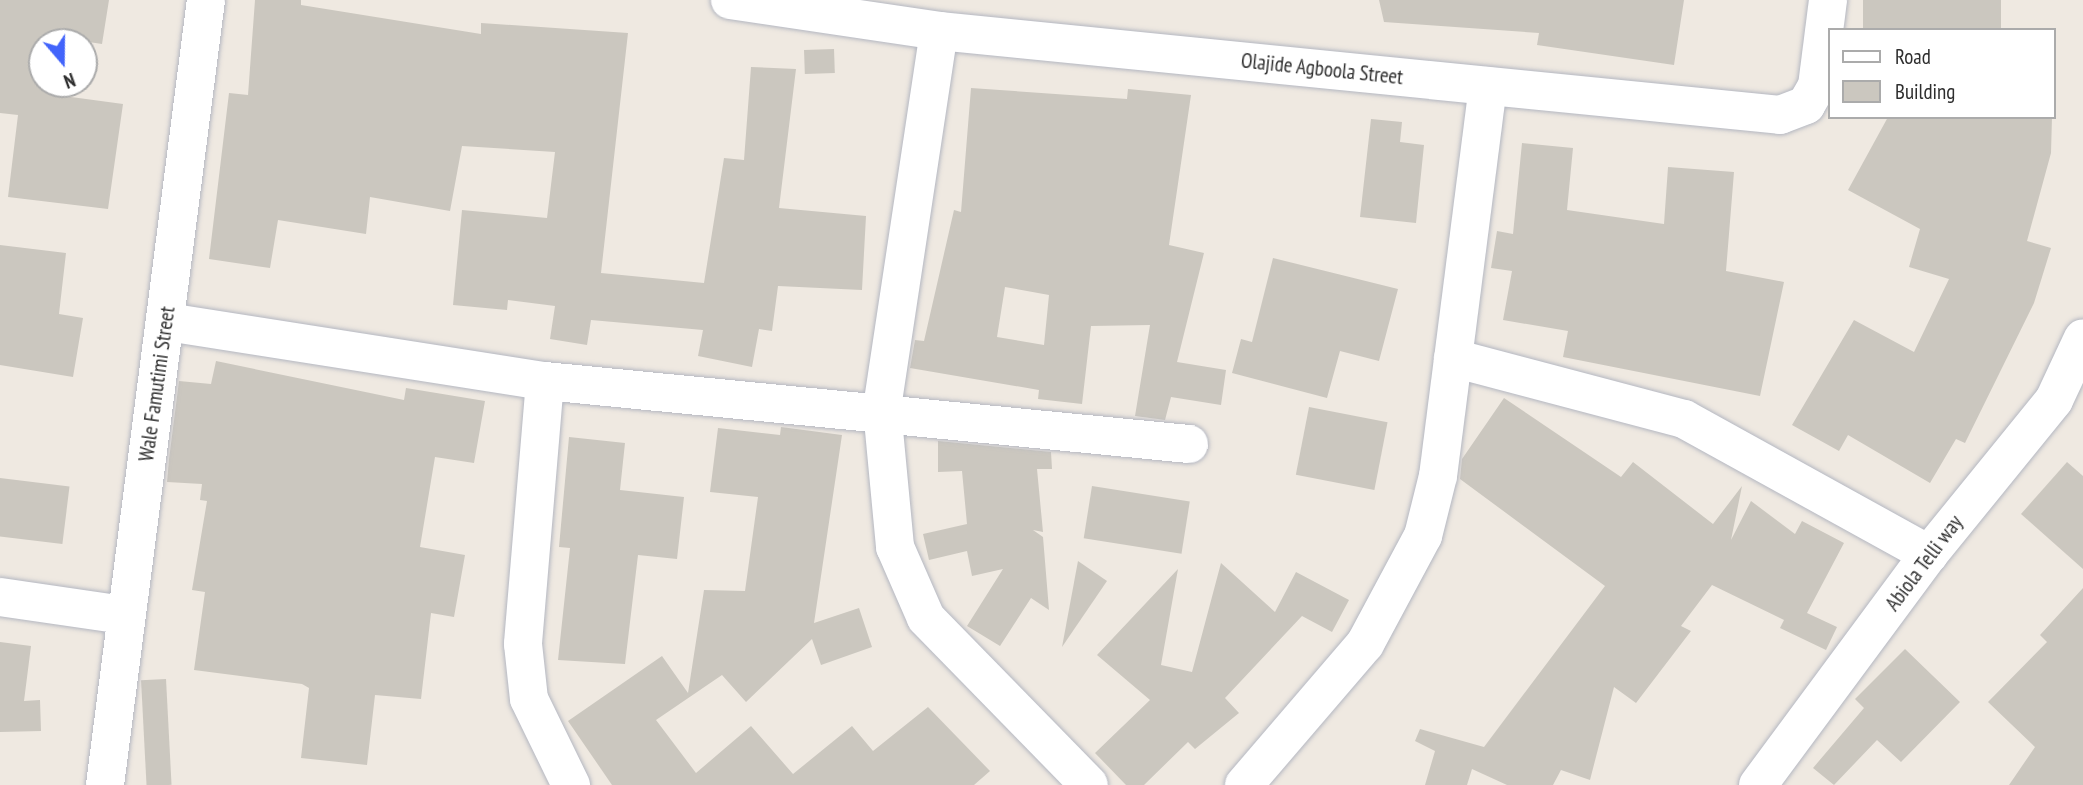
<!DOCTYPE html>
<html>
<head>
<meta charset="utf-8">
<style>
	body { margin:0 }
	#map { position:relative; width:2083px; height:785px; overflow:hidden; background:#efe9e1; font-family:"PT Sans Narrow",sans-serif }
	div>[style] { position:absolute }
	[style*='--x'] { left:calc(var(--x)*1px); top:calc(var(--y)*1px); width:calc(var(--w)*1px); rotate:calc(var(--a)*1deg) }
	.building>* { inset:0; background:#cbc7bf; transform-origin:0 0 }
	.roads { filter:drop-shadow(0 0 2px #b4b7c1) drop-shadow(0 0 2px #b4b7c1) }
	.minor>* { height:38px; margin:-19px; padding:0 19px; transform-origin:19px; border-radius:19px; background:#fff }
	span { translate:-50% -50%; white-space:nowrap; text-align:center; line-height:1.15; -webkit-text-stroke:7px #fff; paint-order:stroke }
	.street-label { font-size:21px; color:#2e2e2e }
	.legend { position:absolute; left:1828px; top:28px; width:228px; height:91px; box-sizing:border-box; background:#fff; border:2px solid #ababab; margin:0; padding:9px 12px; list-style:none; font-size:21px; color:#2e2e2e }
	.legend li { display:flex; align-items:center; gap:14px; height:35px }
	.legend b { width:35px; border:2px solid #ababab }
	.north { position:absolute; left:28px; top:28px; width:70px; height:70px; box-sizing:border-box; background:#fff; border:2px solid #ababab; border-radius:50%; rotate:160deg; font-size:19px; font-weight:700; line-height:28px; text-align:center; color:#2e2e2e }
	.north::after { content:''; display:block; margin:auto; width:24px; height:32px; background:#4264fb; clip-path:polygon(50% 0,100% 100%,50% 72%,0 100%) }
</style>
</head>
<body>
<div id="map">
	<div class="building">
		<div style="clip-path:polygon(0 0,109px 0,102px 44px,55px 37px,42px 42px,42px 84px,50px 84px,49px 94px,123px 104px,108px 209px,8px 197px,18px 115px,0 113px)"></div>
		<div style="clip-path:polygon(255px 0,301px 0,301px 5px,481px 34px,481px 23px,628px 33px,601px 273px,704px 283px,724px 158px,744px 160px,751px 67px,796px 69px,779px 208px,866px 216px,862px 290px,778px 286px,772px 331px,759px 329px,752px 367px,698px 356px,703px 330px,591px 320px,587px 345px,550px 339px,555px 306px,508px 300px,507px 310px,453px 305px,462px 210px,547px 218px,555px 152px,462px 146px,450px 211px,370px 197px,366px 234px,278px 220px,270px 268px,209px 259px,229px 93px,248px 95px)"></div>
		<div style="clip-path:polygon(1379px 0,1684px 0,1674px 65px,1537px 45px,1539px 33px,1384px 22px)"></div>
		<div style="left:1863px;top:0;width:138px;height:30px"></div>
		<div style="left:834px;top:49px;width:24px;height:30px;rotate:88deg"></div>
		<div style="clip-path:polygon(evenodd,971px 88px,1127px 99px,1128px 89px,1191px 95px,1169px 245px,1204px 253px,1177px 362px,1226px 370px,1221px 405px,1171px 397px,1165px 420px,1135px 416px,1150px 325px,1091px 326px,1082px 404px,1038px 399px,1039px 390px,910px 368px,915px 340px,924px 341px,954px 210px,961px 212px,971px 88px,1005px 287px,1049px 295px,1044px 345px,997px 337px,1005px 287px)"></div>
		<div style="clip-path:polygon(1888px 117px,2052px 117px,2051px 153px,2027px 241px,2051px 248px,2034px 303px,1965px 443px,1956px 439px,1930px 483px,1848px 435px,1839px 451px,1792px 425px,1854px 320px,1914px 352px,1949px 279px,1909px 267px,1920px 229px,1848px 190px)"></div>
		<div style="clip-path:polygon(1371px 119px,1402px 122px,1400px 142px,1424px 145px,1416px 223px,1360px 217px)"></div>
		<div style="clip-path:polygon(1522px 143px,1573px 148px,1567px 210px,1664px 224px,1668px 167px,1734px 172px,1726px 271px,1784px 282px,1760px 396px,1563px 357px,1568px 331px,1503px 320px,1512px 271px,1491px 268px,1497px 231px,1513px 234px)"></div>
		<div style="clip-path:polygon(0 245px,66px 253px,59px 314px,83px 318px,73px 377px,0 365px)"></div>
		<div style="clip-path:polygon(1273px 258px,1398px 289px,1379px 361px,1340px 351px,1327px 398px,1232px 373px,1241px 339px,1252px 342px)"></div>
		<div style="clip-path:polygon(216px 361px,404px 400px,406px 388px,485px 401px,474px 463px,435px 457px,420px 547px,465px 555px,454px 617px,431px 613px,421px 699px,375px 695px,367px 765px,301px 758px,309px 688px,302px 684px,194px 670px,205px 592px,192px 590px,207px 501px,200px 500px,202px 484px,167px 482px,169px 459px,179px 381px,211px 384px)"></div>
		<div style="clip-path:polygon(1504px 398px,1621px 477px,1633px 462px,1713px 524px,1742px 486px,1731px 540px,1751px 501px,1795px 534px,1802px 521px,1844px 543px,1807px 613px,1837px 627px,1826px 650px,1780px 628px,1784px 620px,1712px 585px,1681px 626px,1691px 631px,1636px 703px,1614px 687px,1590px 780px,1561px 770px,1553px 785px,1507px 785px,1472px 769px,1467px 785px,1425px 785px,1435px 751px,1415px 741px,1420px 729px,1484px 747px,1605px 586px,1460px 479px,1462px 459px)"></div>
		<div style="left:1309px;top:407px;width:80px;height:69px;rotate:11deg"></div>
		<div style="clip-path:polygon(781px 427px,842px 435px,814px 623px,859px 608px,872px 647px,821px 665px,812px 639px,746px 702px,722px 675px,656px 720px,696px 773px,751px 726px,793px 774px,852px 726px,873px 751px,928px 707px,990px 771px,974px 785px,612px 785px,568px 721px,662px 656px,688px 693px,704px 590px,745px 591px,758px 497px,710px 492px,718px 428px,780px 435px)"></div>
		<div style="clip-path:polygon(569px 437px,625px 443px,620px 490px,684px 497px,677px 559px,638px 555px,625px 664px,558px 660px,570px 548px,559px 547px)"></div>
		<div style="clip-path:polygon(938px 441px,1051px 452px,1052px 469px,1037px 469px,1043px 532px,1033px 530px,1043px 537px,1049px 610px,1031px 598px,1000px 646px,967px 626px,1003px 569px,972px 576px,967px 551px,929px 560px,923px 534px,967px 524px,962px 471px,938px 472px)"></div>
		<div style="clip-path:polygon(2067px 462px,2083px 476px,2083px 569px,2021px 514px)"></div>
		<div style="left:0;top:478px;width:70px;height:58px;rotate:7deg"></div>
		<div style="left:1092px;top:486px;width:99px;height:53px;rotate:9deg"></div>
		<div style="clip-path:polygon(1078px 561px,1107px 581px,1062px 647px)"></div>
		<div style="clip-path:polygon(1221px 563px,1275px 612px,1296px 572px,1349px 600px,1332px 632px,1302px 616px,1225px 698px,1239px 713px,1195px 749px,1188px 742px,1144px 785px,1126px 785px,1095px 753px,1150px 700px,1097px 655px,1178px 569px,1161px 665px,1192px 672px)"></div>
		<div style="clip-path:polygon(2083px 588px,2083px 785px,2009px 785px,2035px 747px,1988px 702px,2047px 642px,2040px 635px)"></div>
		<div style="clip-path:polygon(0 642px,31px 646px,24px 701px,40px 700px,41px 731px,0 732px)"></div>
		<div style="clip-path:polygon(1905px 649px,1960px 702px,1901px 762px,1877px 740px,1834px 785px,1813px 768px,1864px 708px,1855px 699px)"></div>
		<div style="left:166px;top:679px;width:106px;height:25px;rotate:87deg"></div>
	</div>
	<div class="roads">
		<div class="minor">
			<div style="--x:730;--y:0;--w:211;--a:8.4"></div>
			<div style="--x:939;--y:31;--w:845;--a:5.7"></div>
			<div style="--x:1780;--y:115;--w:28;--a:-21"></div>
			<div style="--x:1806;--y:105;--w:22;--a:-60"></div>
			<div style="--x:1817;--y:86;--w:87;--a:-82.7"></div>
			<div style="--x:939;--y:31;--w:382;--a:98.6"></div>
			<div style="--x:882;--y:409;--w:139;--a:84.6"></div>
			<div style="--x:895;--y:547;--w:77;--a:66.4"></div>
			<div style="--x:926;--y:618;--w:233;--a:45.7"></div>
			<div style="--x:167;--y:322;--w:383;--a:8.9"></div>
			<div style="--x:545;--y:381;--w:647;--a:5.59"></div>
			<div style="--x:1453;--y:358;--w:239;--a:14.8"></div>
			<div style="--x:1684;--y:419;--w:280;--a:28.9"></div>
			<div style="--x:545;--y:381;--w:264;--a:94.8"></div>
			<div style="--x:523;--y:644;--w:55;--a:83.8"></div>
			<div style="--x:529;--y:699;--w:96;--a:64"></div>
			<div style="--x:0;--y:597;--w:125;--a:8.3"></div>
			<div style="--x:105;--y:785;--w:791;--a:-82.67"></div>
			<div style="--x:1244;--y:785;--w:186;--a:-49.4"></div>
			<div style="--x:1365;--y:644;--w:123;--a:-61.8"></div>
			<div style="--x:1423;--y:536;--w:62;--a:-76"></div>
			<div style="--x:1438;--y:476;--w:393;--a:-82.7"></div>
			<div style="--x:1758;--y:785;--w:287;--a:-53.5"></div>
			<div style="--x:1929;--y:554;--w:198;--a:-50.9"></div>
			<div style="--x:2054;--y:400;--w:68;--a:-64.9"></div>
		</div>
	</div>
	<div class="street-label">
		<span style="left:1322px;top:69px;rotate:6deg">Olajide Agboola Street</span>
		<span style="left:157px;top:384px;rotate:-82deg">Wale Famutimi Street</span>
		<span style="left:1924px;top:563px;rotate:-53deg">Abiola Telli way</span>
	</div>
	<ul class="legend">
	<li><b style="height:9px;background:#fff"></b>Road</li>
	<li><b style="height:19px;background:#cbc7bf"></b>Building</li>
	</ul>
	<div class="north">N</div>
</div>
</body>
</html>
